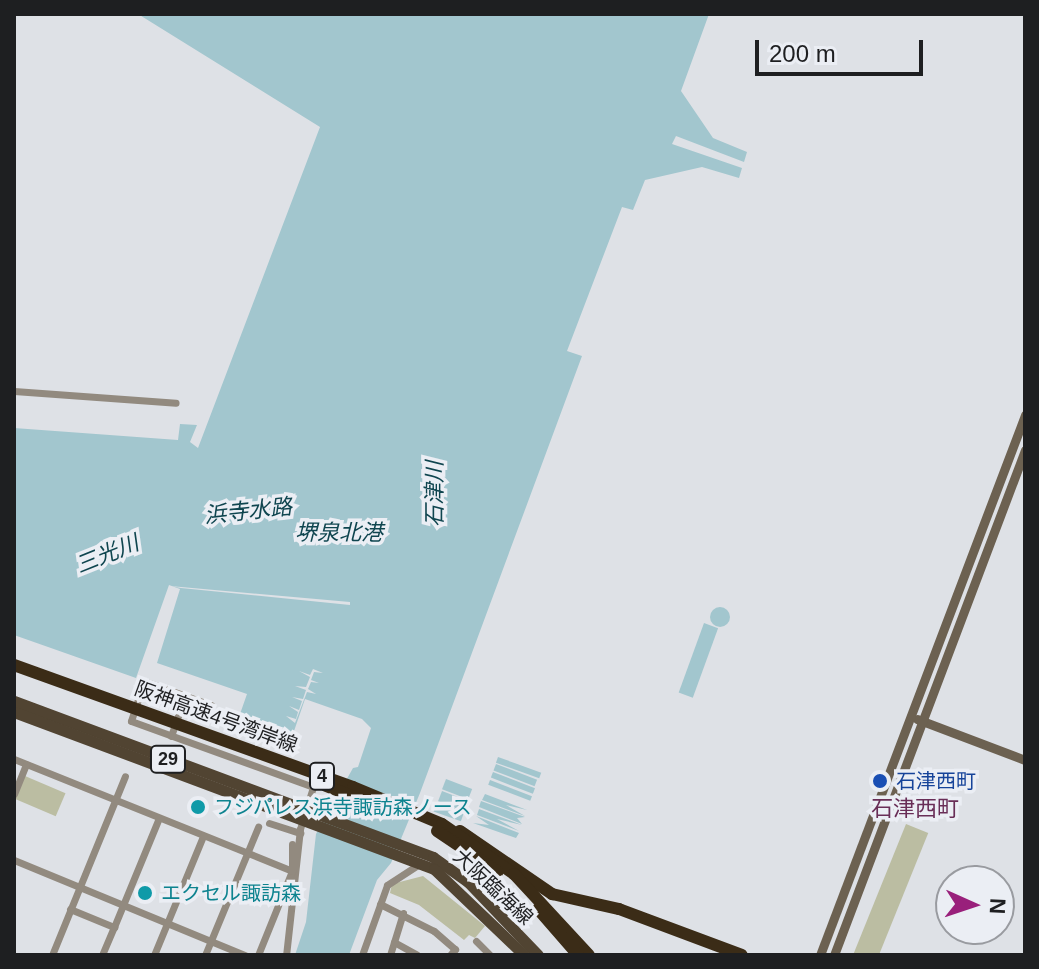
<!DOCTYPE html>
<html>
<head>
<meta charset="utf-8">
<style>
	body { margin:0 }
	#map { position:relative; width:1039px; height:969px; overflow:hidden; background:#dee1e6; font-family:Arial,"Noto Sans JP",sans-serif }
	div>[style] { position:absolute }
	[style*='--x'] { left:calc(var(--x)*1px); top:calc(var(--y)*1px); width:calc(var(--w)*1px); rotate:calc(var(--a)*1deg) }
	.green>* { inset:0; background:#bbbda2; transform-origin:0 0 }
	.water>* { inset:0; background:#a2c6ce; transform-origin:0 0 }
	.round { border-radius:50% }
	.pier>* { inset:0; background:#dee1e6 }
	.street>* { height:7px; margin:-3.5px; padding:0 3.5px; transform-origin:3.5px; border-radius:3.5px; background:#928a7f }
	.secondary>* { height:9px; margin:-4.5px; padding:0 4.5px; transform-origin:4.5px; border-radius:4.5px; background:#6c6151 }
	.primary>* { height:11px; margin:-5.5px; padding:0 5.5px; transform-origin:5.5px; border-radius:5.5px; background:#514432 }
	.highway>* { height:12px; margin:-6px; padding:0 6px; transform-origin:6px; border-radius:6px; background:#3b2c17 }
	.highway-bridge>* { height:12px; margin:-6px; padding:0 6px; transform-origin:6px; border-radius:6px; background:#3b2c17 }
	.dots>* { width:22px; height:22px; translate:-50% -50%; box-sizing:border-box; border:4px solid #ebeef4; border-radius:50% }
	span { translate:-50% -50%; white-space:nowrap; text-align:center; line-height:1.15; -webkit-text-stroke:7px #ebeef4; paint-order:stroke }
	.shield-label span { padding:2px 6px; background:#ebeef4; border:2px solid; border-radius:6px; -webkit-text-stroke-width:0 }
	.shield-label { font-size:18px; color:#1e1f21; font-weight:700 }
	.street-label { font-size:20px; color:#1e1f21 }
	.transit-label { font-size:20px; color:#164399 }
	.left { translate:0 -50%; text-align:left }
	.culture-label { font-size:20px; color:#0d838f }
	.water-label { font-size:22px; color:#0f454f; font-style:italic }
	.neighbourhood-label { font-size:22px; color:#692e57 }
	.frame { position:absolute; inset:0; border:16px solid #1e1f21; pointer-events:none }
	.north { position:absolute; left:935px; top:865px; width:80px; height:80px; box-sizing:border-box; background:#ebeef4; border:2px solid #999ba0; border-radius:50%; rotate:93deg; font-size:22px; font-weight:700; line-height:32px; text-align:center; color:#1e1f21 }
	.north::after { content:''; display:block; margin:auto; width:28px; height:36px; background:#99207b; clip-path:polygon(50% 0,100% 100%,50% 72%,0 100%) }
	.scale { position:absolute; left:755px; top:40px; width:168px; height:36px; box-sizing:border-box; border:4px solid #1e1f21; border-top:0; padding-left:10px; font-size:24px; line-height:28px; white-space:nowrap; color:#1e1f21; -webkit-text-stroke:6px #ebeef4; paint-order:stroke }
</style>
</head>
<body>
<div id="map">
	<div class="green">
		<div style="left:25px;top:776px;width:44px;height:25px;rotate:23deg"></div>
		<div style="left:906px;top:824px;width:24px;height:140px;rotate:22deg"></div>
		<div style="clip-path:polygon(423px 876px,485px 926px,475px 938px,469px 935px,464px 940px,419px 905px,390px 893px,392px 884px)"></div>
	</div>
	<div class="water">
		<div style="clip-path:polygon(138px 14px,709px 14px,681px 91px,713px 138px,747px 152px,744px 162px,676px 136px,672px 144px,742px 168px,739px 178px,702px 167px,645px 180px,633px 210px,622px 207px,567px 351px,582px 356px,420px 793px,391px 863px,377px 880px,349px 955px,295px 955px,306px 922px,316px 834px,353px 768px,358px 767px,371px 728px,362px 719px,305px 699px,293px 734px,240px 714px,247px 694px,157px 663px,180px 589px,169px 585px,136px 678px,14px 635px,14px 428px,178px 440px,180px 424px,197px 425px,190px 442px,198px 448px,320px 127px)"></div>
		<div class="round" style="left:710px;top:607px;width:20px;height:20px"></div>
		<div style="left:704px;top:623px;width:15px;height:74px;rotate:20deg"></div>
		<div style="left:498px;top:757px;width:46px;height:6px;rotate:20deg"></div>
		<div style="left:496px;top:764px;width:44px;height:7px;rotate:21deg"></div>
		<div style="left:493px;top:772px;width:45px;height:6px;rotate:21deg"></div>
		<div style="left:446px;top:779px;width:28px;height:11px;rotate:21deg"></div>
		<div style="left:490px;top:780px;width:45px;height:5px;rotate:21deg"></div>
		<div style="left:442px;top:791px;width:28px;height:11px;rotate:21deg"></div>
		<div style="clip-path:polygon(485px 794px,527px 810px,506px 805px,525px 816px,482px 800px)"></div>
		<div style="clip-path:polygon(481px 801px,525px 817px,517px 818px,522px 824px,479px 807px)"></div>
		<div style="left:437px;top:802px;width:29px;height:10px;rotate:20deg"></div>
		<div style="clip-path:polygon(479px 809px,522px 825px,497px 819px,519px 831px,477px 815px)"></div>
		<div style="clip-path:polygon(476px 816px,519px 833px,516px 838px,473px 823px,489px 825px)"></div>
	</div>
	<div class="pier">
		<div style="clip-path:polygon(170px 586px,350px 602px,350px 605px,181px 588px)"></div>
		<div style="clip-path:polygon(313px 669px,323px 673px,314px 672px,311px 680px,319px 683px,311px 682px,308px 689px,316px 694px,307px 692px,295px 723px,286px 716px,296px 719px,298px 712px,289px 706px,299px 710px,302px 701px,292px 697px,303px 699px,306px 690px,295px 686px,306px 687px,310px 677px,299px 671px,310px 675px)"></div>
	</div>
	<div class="street">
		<div style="--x:14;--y:391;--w:162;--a:4.2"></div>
		<div style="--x:211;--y:705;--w:71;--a:-160.3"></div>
		<div style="--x:144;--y:681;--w:42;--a:108"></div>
		<div style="--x:131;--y:721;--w:194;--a:19.9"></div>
		<div style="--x:313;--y:787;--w:44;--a:107.2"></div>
		<div style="--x:300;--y:829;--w:127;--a:96.3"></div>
		<div style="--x:171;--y:736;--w:42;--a:-70.7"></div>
		<div style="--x:14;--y:759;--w:300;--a:21.9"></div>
		<div style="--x:14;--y:794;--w:32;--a:-68"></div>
		<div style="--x:269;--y:823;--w:33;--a:18"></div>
		<div style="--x:14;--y:860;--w:250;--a:22.4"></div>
		<div style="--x:380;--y:904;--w:60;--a:26.6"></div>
		<div style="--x:434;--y:931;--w:28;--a:41"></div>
		<div style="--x:455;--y:949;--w:8;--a:130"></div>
		<div style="--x:70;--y:909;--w:48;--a:22.2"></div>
		<div style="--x:114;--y:927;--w:118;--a:-67.6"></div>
		<div style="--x:476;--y:941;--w:20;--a:45"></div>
		<div style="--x:394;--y:942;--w:26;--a:29"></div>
		<div style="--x:52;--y:955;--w:193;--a:-67.8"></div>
		<div style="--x:102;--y:955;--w:30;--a:-67"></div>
		<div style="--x:154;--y:955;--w:129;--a:-67.6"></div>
		<div style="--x:205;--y:955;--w:139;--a:-67.5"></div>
		<div style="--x:258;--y:955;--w:91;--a:-68"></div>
		<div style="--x:292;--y:871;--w:27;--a:-90"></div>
		<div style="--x:362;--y:955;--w:74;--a:-70.3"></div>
		<div style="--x:387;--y:885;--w:38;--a:-33"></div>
		<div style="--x:390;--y:955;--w:44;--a:-72.8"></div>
	</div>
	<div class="secondary">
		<div style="--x:917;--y:719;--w:116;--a:20.8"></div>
		<div style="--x:820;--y:955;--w:578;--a:-69.21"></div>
		<div style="--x:834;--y:955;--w:540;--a:-69.28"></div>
	</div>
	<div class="primary">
		<div style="--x:14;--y:701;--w:447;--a:20.4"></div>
		<div style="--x:433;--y:857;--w:43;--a:35.5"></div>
		<div style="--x:468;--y:882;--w:101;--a:46.2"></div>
		<div style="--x:14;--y:712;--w:448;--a:20.5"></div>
		<div style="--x:434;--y:869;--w:124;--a:43.7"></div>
	</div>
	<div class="highway">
		<div style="--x:460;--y:831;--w:112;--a:34.4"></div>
		<div style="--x:552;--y:894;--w:69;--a:12.6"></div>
		<div style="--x:619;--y:909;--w:131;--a:20.5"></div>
	</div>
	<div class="highway-bridge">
		<div style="--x:14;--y:665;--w:360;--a:19.8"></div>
		<div style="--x:353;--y:787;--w:96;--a:22.6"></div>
		<div style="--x:442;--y:824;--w:88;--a:34.8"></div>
		<div style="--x:514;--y:874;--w:110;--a:47.2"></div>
		<div style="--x:326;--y:786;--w:42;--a:21"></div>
		<div style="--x:437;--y:831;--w:73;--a:33.9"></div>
		<div style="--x:538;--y:909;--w:61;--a:49"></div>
	</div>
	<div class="dots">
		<div style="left:880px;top:781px;background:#1a4fb4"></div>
		<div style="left:198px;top:807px;background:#0f9aa8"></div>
		<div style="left:145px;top:893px;background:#0f9aa8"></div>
	</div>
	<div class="shield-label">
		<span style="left:168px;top:759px">29</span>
		<span style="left:322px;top:776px">4</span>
	</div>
	<div class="street-label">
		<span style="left:216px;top:717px;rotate:20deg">阪神高速4号湾岸線</span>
		<span style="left:493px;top:887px;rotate:43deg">大阪臨海線</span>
	</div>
	<div class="transit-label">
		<span class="left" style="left:896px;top:781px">石津西町</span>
	</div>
	<div class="culture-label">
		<span class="left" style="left:214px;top:807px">フジパレス浜寺諏訪森ノース</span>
		<span class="left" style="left:161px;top:893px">エクセル諏訪森</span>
	</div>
	<div class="water-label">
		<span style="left:435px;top:494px;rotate:-90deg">石津川</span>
		<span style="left:248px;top:511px;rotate:-6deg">浜寺水路</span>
		<span style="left:339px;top:533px">堺泉北港</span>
		<span style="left:107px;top:554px;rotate:-22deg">三光川</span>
	</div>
	<div class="neighbourhood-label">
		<span style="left:915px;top:809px">石津西町</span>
	</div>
	<div class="frame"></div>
	<div class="north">N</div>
	<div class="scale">200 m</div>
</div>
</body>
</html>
